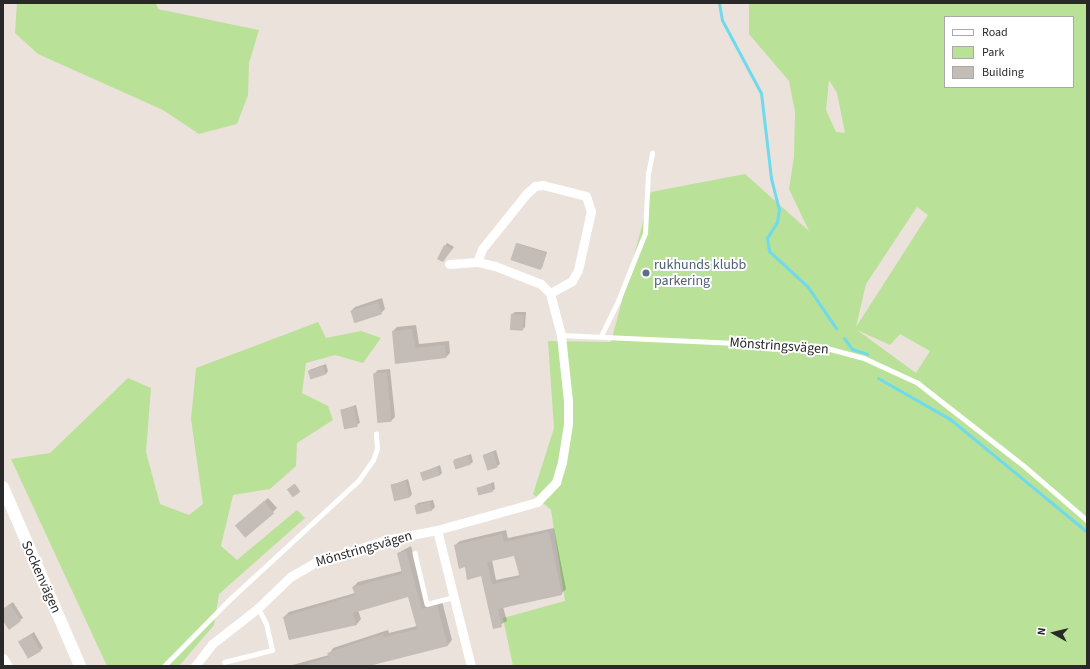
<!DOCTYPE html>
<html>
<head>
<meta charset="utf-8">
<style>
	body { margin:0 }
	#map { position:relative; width:1090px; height:669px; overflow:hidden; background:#ebe2db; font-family:"Source Sans 3",sans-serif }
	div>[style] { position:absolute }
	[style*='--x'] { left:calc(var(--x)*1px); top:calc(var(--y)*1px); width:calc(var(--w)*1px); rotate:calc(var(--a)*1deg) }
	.green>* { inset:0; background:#b9e198 }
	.shadow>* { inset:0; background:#0003 }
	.stream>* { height:3px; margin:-1.5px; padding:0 1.5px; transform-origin:1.5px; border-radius:1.5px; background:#6fdaec }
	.building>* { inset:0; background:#c3bcb7; transform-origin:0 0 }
	.service>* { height:4.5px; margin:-2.25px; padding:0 2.25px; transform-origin:2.25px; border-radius:2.25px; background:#fff }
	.minor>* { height:9px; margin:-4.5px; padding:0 4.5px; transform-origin:4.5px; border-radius:4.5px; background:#fff }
	.tertiary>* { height:12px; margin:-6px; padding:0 6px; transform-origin:6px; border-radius:6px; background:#fff }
	.dots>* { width:11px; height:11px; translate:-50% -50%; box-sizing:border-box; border:2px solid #fff; border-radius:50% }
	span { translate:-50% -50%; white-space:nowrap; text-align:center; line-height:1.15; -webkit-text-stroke:4px #fff; paint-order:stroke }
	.service-label { font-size:14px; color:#4e5e75 }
	.left { translate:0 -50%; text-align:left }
	.street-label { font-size:14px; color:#292929 }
	.frame { position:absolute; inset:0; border:4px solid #292929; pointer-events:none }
	.legend { position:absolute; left:944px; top:16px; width:130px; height:72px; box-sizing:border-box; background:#fff; border:1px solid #a9a9a9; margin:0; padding:5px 7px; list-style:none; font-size:12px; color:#292929 }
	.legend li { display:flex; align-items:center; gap:8px; height:20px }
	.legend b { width:20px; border:1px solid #a9a9a9 }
	.north { position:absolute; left:1034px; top:613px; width:40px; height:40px; -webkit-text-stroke:3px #fff; paint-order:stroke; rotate:278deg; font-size:11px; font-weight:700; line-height:16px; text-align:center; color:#292929 }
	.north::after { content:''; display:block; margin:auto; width:14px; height:18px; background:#292929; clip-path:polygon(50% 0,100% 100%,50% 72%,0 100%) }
</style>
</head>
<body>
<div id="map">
	<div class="green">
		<div style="clip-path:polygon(17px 3px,156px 3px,158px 9px,259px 30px,249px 63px,248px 95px,237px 124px,199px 134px,163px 110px,38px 54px,15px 33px)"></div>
		<div style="clip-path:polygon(evenodd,749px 3px,1087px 3px,1087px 666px,513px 666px,503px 618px,565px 601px,551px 510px,533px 494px,554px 428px,548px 341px,611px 342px,651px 192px,745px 174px,809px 231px,789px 189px,794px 157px,795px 112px,789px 81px,749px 34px,749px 3px,945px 17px,1073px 17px,1073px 87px,945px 87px,945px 17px,749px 3px,829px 80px,837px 93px,845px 133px,836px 132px,826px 110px,829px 80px,749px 3px,917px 207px,928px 215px,856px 327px,866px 284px,917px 207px,749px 3px,857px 330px,890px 345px,900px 334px,930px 351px,916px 373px,857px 330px)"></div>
		<div style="clip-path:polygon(318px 322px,326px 338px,361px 331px,381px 338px,363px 363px,335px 355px,306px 363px,302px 393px,328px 406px,333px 420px,297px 443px,296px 466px,270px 489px,233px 495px,221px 546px,237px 560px,297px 510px,305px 518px,219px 594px,214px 625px,179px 666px,107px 666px,11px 459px,50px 453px,128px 378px,151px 388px,146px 452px,160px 504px,189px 515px,203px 504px,191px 419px,196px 368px)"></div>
	</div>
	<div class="shadow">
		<div style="clip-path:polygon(447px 243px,454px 247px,443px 261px,445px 246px)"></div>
		<div style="clip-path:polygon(517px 243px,547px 252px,542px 268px,516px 244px)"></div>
		<div style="clip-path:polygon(382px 298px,385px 309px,381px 313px,351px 311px,355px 307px)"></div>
		<div style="clip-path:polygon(515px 312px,526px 312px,525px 327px,522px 330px,512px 314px)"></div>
		<div style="clip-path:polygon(416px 325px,419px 344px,449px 341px,450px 353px,446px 357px,396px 363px,393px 331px,397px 327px)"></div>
		<div style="clip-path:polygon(326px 364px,328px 371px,326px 374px,309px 370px)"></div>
		<div style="clip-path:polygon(390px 369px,395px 417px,391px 421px,374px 374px,378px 370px)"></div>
		<div style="clip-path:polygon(356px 405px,360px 423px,345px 429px,341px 410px)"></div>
		<div style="clip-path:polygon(496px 450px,500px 464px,497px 466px,483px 455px)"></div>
		<div style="clip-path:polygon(471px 454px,473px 462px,470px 464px,453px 460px)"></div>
		<div style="clip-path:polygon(440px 465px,442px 473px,440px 475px,421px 473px)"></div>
		<div style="clip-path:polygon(408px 479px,412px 494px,410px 497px,392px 485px)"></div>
		<div style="clip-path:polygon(494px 482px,495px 489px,492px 491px,478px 488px)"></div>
		<div style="clip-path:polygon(295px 484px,300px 491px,299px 492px,288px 489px)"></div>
		<div style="clip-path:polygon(268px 498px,277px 508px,273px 512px,241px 522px)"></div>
		<div style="clip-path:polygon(433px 500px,435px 507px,432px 510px,417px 514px,415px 506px,418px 503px)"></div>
		<div style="clip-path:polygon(evenodd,554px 528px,566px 589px,561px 594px,503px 607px,507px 621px,494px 628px,482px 575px,466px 566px,455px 545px,460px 541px,506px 530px,508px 538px,554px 528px,515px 555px,520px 575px,496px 580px,492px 560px,515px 555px)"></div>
		<div style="clip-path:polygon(411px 546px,426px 605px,442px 601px,452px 640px,448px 645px,365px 666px,289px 666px,329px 655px,333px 648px,388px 630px,389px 633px,417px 626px,409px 596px,358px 610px,361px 619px,357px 624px,289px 639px,284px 617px,289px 612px,355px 593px,353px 587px,358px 582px,402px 571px,398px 553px)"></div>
		<div style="clip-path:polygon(13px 602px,23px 618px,20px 620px,3px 618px,3px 609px)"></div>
		<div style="clip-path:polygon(34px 632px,43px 648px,40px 651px,19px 642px)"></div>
	</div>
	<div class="stream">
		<div style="--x:719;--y:3;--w:17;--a:80"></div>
		<div style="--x:722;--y:20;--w:83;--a:61.9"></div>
		<div style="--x:761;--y:93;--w:86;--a:83.3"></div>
		<div style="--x:771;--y:178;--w:32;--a:76"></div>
		<div style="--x:779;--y:209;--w:13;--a:99"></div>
		<div style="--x:777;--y:222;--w:19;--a:122"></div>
		<div style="--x:767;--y:238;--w:13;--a:81"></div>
		<div style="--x:769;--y:251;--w:53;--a:42.7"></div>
		<div style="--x:808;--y:287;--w:50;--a:55.7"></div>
		<div style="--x:844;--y:338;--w:14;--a:54"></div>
		<div style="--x:852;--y:349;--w:16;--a:18"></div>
		<div style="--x:878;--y:378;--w:83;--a:29.7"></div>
		<div style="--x:950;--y:419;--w:178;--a:39.5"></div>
	</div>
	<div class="building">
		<div style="left:516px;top:243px;width:32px;height:18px;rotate:18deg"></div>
		<div style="clip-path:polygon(444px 245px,452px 249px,443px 262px,437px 259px)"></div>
		<div style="left:378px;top:302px;width:13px;height:29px;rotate:72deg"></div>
		<div style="left:511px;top:314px;width:13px;height:16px;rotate:4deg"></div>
		<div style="clip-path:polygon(412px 329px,415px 348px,445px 345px,446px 358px,395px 364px,392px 331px)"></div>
		<div style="left:323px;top:366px;width:9px;height:16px;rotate:72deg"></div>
		<div style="left:387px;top:372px;width:50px;height:14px;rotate:85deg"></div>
		<div style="left:354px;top:407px;width:20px;height:14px;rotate:79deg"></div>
		<div style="left:493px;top:452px;width:16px;height:11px;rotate:72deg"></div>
		<div style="left:468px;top:456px;width:9px;height:16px;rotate:72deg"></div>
		<div style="left:437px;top:467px;width:9px;height:18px;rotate:72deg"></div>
		<div style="left:406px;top:481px;width:17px;height:16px;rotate:77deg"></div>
		<div style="left:294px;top:484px;width:10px;height:9px;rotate:53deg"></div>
		<div style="left:491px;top:484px;width:8px;height:15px;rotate:76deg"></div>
		<div style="left:264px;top:501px;width:16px;height:38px;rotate:50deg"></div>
		<div style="left:430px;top:502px;width:9px;height:16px;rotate:77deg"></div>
		<div style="clip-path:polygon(evenodd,549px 532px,562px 595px,498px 609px,502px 627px,493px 629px,481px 576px,467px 580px,465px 567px,459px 569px,454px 545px,502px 534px,504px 542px,549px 532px,514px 556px,520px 578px,492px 584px,487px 562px,514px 556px)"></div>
		<div style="clip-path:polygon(406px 551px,422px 609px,437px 605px,448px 646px,369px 666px,307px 666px,307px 664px,329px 657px,327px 653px,383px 634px,384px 637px,417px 629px,408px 597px,353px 613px,357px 625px,289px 640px,283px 617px,355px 595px,352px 587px,402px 574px,397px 553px)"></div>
		<div style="clip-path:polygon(10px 604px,21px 621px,9px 630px,3px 621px,3px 609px)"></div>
		<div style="left:31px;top:634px;width:20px;height:15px;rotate:60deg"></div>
	</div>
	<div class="service">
		<div style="--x:561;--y:335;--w:262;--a:2.6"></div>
		<div style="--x:823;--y:347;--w:42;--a:15"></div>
		<div style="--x:864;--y:358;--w:60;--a:24.8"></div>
		<div style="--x:918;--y:383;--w:133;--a:38"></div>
		<div style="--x:1023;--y:465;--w:84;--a:40.7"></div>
		<div style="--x:601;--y:336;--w:39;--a:-64"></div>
		<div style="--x:618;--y:301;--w:73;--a:-68.3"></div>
		<div style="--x:645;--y:233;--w:59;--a:-87.1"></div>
		<div style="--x:648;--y:174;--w:21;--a:-79"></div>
		<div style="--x:415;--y:553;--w:52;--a:76.8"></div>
		<div style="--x:427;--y:604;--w:28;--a:-15"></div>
		<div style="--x:224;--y:662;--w:49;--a:-14"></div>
		<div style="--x:272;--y:650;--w:27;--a:-103"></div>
		<div style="--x:266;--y:624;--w:18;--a:-117"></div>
		<div style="--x:164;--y:666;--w:91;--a:-45.4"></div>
		<div style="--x:228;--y:601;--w:178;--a:-42.7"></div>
		<div style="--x:359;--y:480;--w:24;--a:-55"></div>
		<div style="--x:373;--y:460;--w:12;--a:-70"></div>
		<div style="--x:377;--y:449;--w:15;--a:-94"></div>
	</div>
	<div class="minor">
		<div style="--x:477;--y:262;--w:14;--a:-69"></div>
		<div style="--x:482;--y:249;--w:72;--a:-51.2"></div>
		<div style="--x:527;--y:193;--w:11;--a:-41"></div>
		<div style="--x:535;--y:186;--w:8;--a:-7"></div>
		<div style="--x:543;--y:185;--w:44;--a:14.3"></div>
		<div style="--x:586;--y:196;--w:16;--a:72"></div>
		<div style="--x:591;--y:211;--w:60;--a:102.4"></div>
		<div style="--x:578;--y:270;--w:13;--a:119"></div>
		<div style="--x:572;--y:281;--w:25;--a:151"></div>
		<div style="--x:437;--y:530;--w:140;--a:76"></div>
		<div style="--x:3;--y:658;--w:9;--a:58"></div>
		<div style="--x:195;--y:666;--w:28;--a:-52"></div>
		<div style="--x:212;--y:644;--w:58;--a:-38"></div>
		<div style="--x:258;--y:608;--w:45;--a:-44.1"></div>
		<div style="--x:290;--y:577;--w:28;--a:-30"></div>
		<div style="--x:314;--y:563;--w:76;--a:-17.7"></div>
		<div style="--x:386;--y:540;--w:52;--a:-11.1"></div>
		<div style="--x:437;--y:530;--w:104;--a:-15.6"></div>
		<div style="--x:537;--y:502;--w:28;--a:-46"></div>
		<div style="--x:556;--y:482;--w:21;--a:-73"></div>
		<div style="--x:562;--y:462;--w:39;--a:-81"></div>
		<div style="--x:568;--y:423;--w:22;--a:-90"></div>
		<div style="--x:568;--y:401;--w:66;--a:-96.1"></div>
		<div style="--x:561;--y:335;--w:43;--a:-104.7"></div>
		<div style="--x:550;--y:293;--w:13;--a:-135"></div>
		<div style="--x:541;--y:284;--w:49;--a:-158.6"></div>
		<div style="--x:495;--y:266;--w:18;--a:-167"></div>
		<div style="--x:477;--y:262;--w:28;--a:176"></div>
	</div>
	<div class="tertiary">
		<div style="--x:3;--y:487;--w:195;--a:66.7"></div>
	</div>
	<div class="dots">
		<div style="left:646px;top:273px;background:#5c6f8a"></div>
	</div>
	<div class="service-label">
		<span class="left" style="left:654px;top:273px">rukhunds klubb<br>parkering</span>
	</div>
	<div class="street-label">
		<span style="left:779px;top:346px;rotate:4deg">Mönstringsvägen</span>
		<span style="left:364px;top:549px;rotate:-16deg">Mönstringsvägen</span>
		<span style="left:41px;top:577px;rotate:66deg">Sockenvägen</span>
	</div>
	<div class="frame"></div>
	<ul class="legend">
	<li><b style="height:5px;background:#fff"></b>Road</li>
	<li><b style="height:11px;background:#b9e198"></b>Park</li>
	<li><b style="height:11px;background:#c3bcb7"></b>Building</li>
	</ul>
	<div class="north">N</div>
</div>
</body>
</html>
